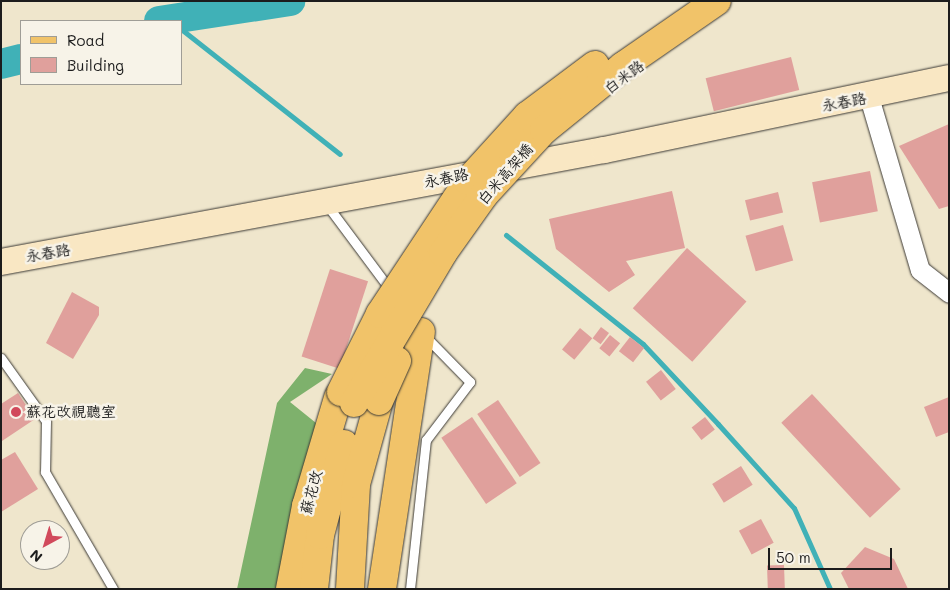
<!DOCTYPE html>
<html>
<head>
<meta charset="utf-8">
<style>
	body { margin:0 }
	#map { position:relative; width:950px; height:590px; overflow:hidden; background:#efe6cc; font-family:Mali,"LXGW WenKai TC",sans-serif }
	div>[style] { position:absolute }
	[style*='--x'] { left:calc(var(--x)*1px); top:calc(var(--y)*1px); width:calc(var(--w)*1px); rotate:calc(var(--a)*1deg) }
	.forest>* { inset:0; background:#7eb16c }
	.stream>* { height:5px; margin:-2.5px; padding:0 2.5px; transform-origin:2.5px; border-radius:2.5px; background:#40b1b7 }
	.river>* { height:30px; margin:-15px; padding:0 15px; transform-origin:15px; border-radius:15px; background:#40b1b7 }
	.building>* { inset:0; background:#e0a09c; transform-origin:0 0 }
	.roads { filter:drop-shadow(0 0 1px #3c3a36) drop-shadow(0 0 1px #3c3a36) }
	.lane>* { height:9px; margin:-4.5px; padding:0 4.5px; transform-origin:4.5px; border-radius:4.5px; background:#fff }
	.street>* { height:19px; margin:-9.5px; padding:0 9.5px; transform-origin:9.5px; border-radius:9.5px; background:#fff }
	.secondary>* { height:26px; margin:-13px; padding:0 13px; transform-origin:13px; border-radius:13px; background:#f9e7c3 }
	.primary>* { height:28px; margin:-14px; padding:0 14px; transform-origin:14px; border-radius:14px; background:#f1c369 }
	.bridges { filter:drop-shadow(0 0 1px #3c3a36) drop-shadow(0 0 1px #3c3a36) }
	.primary-bridge>* { height:28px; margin:-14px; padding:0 14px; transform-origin:14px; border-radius:14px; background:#f1c369 }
	.dots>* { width:14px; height:14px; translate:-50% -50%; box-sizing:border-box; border:2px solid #f7f3e8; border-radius:50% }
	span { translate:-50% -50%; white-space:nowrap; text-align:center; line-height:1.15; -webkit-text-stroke:5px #f7f3e8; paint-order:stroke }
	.street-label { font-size:15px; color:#1c1c1c }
	.poi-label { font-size:15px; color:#1c1c1c }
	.left { translate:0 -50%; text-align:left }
	.frame { position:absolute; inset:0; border:2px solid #1c1c1c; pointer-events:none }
	.legend { position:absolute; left:20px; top:20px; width:162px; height:65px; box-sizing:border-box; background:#f7f3e8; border:1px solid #9f9d96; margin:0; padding:6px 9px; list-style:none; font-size:15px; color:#1c1c1c }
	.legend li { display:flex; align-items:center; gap:10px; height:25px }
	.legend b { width:25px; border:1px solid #9f9d96 }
	.north { position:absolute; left:20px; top:520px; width:50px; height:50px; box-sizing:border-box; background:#f7f3e8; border:1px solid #9f9d96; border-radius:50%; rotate:219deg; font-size:14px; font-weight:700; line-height:20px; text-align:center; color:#1c1c1c }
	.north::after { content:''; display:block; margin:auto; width:18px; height:22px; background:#d1495b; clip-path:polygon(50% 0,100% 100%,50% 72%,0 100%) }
	.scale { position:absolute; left:768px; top:548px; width:124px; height:22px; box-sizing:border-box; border:2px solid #1c1c1c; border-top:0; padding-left:6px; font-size:15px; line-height:18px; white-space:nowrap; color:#1c1c1c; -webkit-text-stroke:4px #f7f3e8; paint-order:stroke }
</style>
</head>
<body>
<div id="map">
	<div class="forest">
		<div style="clip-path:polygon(305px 368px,332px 374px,290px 402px,321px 427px,276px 589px,237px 589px,277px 403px)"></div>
	</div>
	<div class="stream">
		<div style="--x:168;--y:19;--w:4;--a:27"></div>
		<div style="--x:181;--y:29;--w:202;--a:38.2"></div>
		<div style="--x:506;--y:235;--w:175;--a:38.5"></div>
		<div style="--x:643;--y:344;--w:110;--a:46.8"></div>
		<div style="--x:718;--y:424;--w:113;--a:47.9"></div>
		<div style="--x:794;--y:508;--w:89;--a:66"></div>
	</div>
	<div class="river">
		<div style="--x:159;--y:21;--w:133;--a:-8.7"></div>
		<div style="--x:1;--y:64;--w:21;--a:-14"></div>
	</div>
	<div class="building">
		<div style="left:791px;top:57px;width:34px;height:88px;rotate:76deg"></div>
		<div style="clip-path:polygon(949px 124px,949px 206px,939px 209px,899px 146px)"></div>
		<div style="left:870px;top:171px;width:41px;height:59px;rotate:79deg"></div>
		<div style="clip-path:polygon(672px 191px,685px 248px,626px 261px,635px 275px,609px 292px,556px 249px,549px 219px)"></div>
		<div style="left:778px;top:192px;width:21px;height:34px;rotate:76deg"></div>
		<div style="left:783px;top:225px;width:37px;height:39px;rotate:74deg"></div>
		<div style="left:687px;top:248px;width:80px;height:81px;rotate:42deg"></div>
		<div style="left:330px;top:269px;width:40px;height:92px;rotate:18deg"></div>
		<div style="clip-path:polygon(72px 292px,99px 307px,99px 315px,73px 359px,46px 343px)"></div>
		<div style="left:601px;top:327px;width:10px;height:14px;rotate:37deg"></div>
		<div style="left:580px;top:328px;width:16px;height:28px;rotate:40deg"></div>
		<div style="left:610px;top:335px;width:13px;height:17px;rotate:39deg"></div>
		<div style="left:630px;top:337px;width:18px;height:18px;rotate:38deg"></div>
		<div style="left:661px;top:370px;width:24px;height:19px;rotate:52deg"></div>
		<div style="clip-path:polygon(18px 393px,35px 419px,2px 441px,1px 404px)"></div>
		<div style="left:812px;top:394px;width:130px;height:42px;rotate:47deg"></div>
		<div style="clip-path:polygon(949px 397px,949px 432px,936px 437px,924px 407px)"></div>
		<div style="left:498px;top:400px;width:76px;height:25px;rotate:56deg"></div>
		<div style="left:472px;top:417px;width:80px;height:37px;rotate:56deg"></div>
		<div style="left:705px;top:417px;width:16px;height:17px;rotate:52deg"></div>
		<div style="clip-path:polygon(15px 452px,38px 489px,1px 512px,1px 460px)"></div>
		<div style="left:741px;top:466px;width:22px;height:34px;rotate:58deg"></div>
		<div style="left:761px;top:519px;width:27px;height:25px;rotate:62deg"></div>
		<div style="clip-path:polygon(865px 547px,894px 559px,908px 589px,849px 589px,841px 573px)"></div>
		<div style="left:784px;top:565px;width:24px;height:17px;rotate:88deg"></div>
	</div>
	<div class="roads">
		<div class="lane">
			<div style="--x:327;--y:205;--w:107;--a:53.3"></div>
			<div style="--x:1;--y:358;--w:77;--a:54.5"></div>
			<div style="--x:46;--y:421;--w:51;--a:91.1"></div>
			<div style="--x:45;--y:472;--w:135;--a:59.8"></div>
			<div style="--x:410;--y:589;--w:150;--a:-83.9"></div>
			<div style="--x:426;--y:440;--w:73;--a:-52.8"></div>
			<div style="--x:470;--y:382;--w:63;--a:-134.4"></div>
		</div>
		<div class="street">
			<div style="--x:869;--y:97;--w:180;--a:73.6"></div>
			<div style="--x:920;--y:270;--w:37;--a:38"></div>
		</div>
		<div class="secondary">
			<div style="--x:1;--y:262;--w:613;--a:-10.52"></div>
			<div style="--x:604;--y:150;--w:352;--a:-11.8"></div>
		</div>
		<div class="primary">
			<div style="--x:290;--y:589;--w:85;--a:-79.1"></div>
			<div style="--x:306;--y:506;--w:113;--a:-73.5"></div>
			<div style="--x:314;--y:589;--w:54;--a:-83.7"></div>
			<div style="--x:320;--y:535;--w:94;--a:-75.2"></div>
			<div style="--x:350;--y:589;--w:105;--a:-86.7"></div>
			<div style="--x:356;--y:484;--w:86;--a:-74.5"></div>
			<div style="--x:382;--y:589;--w:260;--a:-81.4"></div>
		</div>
	</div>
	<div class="bridges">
		<div class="primary-bridge">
			<div style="--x:341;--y:392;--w:87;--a:-63.4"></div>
			<div style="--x:380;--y:314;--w:159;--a:-56.5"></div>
			<div style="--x:468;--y:181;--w:88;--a:-47.8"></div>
			<div style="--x:527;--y:116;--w:85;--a:-36.9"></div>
			<div style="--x:379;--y:401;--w:44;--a:-65.8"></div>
			<div style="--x:354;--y:403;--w:174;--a:-59.3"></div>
			<div style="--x:443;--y:253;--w:71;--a:-54.7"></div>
			<div style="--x:484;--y:195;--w:88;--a:-47.3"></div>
			<div style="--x:544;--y:130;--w:102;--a:-39"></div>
			<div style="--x:623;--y:66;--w:114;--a:-34.7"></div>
		</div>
	</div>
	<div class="dots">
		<div style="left:16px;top:412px;background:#d1495b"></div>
	</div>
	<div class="street-label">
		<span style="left:624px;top:77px;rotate:-37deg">白米路</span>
		<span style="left:844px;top:102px;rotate:-11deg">永春路</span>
		<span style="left:505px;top:174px;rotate:-49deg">白米高架橋</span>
		<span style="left:446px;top:178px;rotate:-11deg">永春路</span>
		<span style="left:48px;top:253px;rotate:-10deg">永春路</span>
		<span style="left:311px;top:492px;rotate:-75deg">蘇花改</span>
	</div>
	<div class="poi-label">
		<span class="left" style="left:26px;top:412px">蘇花改視聽室</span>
	</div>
	<div class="frame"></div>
	<ul class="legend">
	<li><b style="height:6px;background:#f1c369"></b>Road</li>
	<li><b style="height:14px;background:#e0a09c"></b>Building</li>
	</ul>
	<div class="north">N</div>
	<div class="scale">50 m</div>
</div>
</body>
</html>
